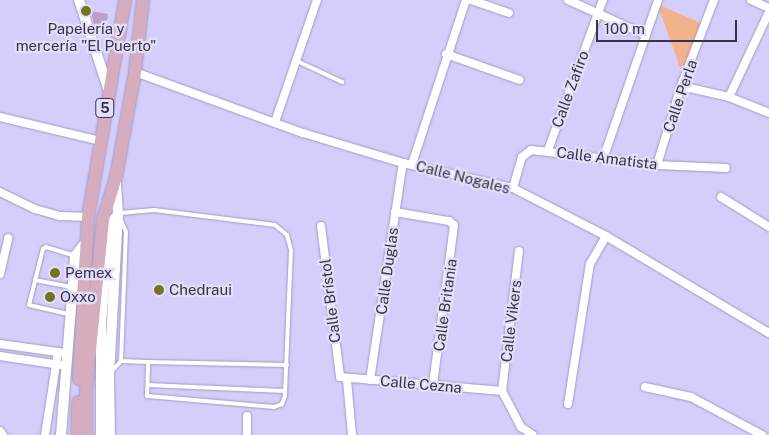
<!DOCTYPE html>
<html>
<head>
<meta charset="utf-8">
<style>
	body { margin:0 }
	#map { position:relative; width:769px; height:435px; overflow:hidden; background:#d5cefb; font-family:"Public Sans",sans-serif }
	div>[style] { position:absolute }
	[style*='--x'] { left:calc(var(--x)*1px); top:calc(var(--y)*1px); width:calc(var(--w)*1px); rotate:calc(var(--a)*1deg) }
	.green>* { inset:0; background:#f2b28c }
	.building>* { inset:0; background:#b8a0c8 }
	.roads { filter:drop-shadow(0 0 1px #a19bc5) drop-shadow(0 0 1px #a19bc5) }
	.service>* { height:4px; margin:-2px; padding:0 2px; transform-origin:2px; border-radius:2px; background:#fff }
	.minor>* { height:8px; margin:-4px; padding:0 4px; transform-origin:4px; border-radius:4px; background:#fff }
	.tertiary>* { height:10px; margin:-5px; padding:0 5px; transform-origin:5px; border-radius:5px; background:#fff }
	.primary>* { height:12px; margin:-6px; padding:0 6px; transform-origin:6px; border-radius:6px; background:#d5adbf }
	.dots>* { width:14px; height:14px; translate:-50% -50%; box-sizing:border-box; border:2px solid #e2def9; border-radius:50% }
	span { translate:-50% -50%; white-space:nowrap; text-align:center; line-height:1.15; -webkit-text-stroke:4.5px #e2def9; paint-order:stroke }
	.shield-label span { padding:1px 4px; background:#e2def9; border:1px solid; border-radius:4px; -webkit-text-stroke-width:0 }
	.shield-label { font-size:14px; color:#363345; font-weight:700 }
	.poi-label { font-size:15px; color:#363345 }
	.left { translate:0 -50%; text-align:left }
	.street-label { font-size:15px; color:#363345 }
	.scale { position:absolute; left:596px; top:20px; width:141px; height:22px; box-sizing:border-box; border:2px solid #363345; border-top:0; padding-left:6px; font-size:15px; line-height:18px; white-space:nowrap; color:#363345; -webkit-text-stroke:4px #e2def9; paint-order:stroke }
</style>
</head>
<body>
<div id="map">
	<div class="green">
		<div style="clip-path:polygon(657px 4px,705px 25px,684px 78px)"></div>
	</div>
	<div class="building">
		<div style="clip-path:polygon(91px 11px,108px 14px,106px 28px,94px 24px)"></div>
	</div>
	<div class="roads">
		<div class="service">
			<div style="--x:297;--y:61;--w:50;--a:25"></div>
			<div style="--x:120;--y:213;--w:34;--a:-5"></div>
			<div style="--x:154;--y:210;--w:122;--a:7.1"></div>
			<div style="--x:275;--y:225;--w:16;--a:40"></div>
			<div style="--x:287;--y:235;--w:16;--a:75"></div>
			<div style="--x:291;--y:250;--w:146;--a:92.4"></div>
			<div style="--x:285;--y:396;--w:9;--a:111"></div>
			<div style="--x:282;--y:404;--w:9;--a:159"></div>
			<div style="--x:274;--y:407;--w:127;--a:-175"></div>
			<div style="--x:147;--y:396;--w:34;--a:-88"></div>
			<div style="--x:148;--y:362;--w:27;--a:-178"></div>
			<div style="--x:35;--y:280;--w:38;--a:11"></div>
			<div style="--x:68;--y:314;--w:40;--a:-167"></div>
			<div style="--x:29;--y:305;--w:58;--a:-76"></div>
			<div style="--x:43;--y:249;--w:4;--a:-34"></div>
			<div style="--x:46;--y:247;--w:30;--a:17"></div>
			<div style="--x:148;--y:362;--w:139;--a:1.2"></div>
			<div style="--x:112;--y:371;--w:13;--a:-48"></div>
			<div style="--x:121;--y:361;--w:129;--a:-87.8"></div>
			<div style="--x:126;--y:232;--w:13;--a:-113"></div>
			<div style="--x:148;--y:385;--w:136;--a:2.5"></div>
		</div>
		<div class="minor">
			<div style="--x:471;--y:0;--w:40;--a:18.9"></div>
			<div style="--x:568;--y:0;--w:85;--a:24.2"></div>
			<div style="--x:751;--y:0;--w:20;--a:24"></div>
			<div style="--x:446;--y:54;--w:78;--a:19.4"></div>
			<div style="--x:135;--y:72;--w:179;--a:20"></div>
			<div style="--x:303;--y:133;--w:104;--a:16.7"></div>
			<div style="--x:403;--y:163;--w:113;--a:12.8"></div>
			<div style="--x:513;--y:188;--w:105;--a:27.3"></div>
			<div style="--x:606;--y:236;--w:190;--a:30.8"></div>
			<div style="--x:681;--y:86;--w:49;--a:12.9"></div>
			<div style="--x:729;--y:97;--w:43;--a:21.8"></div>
			<div style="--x:729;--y:97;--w:94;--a:-64.8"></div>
			<div style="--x:0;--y:117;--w:104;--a:13.4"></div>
			<div style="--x:275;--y:122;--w:129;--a:-71"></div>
			<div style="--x:548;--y:150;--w:160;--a:-69.9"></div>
			<div style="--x:603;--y:159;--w:168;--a:-70.9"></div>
			<div style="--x:412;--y:164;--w:173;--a:-71.8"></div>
			<div style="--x:657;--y:165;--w:83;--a:-73.1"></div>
			<div style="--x:681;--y:86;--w:92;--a:-69"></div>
			<div style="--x:513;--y:188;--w:32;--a:-74"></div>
			<div style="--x:522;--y:157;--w:11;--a:-38"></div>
			<div style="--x:531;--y:150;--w:127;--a:6.8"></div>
			<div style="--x:657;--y:165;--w:69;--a:2.5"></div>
			<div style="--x:0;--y:192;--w:39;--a:26"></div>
			<div style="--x:35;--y:209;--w:26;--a:16"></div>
			<div style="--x:60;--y:216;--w:28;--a:2"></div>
			<div style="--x:721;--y:197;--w:57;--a:32"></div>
			<div style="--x:395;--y:212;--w:55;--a:9.5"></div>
			<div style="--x:449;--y:221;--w:6;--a:39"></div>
			<div style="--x:454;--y:225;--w:160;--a:97.5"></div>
			<div style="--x:321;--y:226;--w:152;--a:82.8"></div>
			<div style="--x:340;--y:377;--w:163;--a:4.9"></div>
			<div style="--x:0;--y:274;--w:37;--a:-77"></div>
			<div style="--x:0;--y:344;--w:65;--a:8"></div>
			<div style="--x:0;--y:356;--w:61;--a:8.5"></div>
			<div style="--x:347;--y:380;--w:55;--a:84.8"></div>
			<div style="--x:370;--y:380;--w:219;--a:-81.4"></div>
			<div style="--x:645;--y:387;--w:47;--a:12.3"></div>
			<div style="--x:691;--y:397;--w:81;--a:28.2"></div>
			<div style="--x:502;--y:391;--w:141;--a:-83.1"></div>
			<div style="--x:502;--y:391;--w:41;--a:62.2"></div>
			<div style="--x:521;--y:427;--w:14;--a:34"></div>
			<div style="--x:568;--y:404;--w:142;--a:-81.1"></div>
			<div style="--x:590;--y:264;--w:32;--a:-60"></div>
			<div style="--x:247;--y:416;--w:19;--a:90"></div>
			<div style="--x:0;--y:431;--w:5;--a:53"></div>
			<div style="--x:45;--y:435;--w:84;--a:-81.1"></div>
		</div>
		<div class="tertiary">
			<div style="--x:79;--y:0;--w:93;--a:71.8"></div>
			<div style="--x:61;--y:435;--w:180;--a:-85.5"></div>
			<div style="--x:75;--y:256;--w:18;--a:-52"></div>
			<div style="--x:101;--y:435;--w:111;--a:-90"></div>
			<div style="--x:101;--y:324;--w:96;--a:-85.2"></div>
			<div style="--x:109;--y:228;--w:12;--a:-59"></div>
			<div style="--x:110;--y:435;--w:60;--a:-91"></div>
			<div style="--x:109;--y:375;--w:162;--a:-86.8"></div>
			<div style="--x:118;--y:213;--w:32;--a:-94"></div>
		</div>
		<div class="primary">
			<div style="--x:79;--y:379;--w:162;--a:-86.8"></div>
			<div style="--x:88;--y:217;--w:220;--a:-80.3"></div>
			<div style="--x:77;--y:435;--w:33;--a:-88"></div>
			<div style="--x:86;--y:435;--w:45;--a:-90"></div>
			<div style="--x:86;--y:390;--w:172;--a:-84.3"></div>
			<div style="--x:103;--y:219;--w:44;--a:-72.8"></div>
			<div style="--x:116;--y:177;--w:107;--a:-79.7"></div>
			<div style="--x:135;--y:72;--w:72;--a:-83.7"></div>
		</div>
	</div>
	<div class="dots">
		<div style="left:86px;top:11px;background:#72751c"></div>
		<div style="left:55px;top:273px;background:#72751c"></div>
		<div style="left:159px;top:290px;background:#72751c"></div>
		<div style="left:50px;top:297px;background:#72751c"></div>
	</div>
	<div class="shield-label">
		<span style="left:105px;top:108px">5</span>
	</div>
	<div class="poi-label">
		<span style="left:86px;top:37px">Papelería y<br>mercería "El Puerto"</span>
		<span class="left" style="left:65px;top:273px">Pemex</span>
		<span class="left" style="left:169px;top:290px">Chedraui</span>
		<span class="left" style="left:60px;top:297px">Oxxo</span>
	</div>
	<div class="street-label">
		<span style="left:570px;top:89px;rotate:-70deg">Calle Zafiro</span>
		<span style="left:680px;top:96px;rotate:-71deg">Calle Perla</span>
		<span style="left:607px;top:158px;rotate:7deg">Calle Amatista</span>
		<span style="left:463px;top:177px;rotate:14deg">Calle Nogales</span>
		<span style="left:387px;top:271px;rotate:-82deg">Calle Duglas</span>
		<span style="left:330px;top:301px;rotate:-97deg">Calle Brístol</span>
		<span style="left:445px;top:305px;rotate:-82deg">Calle Britania</span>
		<span style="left:511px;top:321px;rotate:-83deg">Calle Vikers</span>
		<span style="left:421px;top:384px;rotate:5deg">Calle Cezna</span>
	</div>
	<div class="scale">100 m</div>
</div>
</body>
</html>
